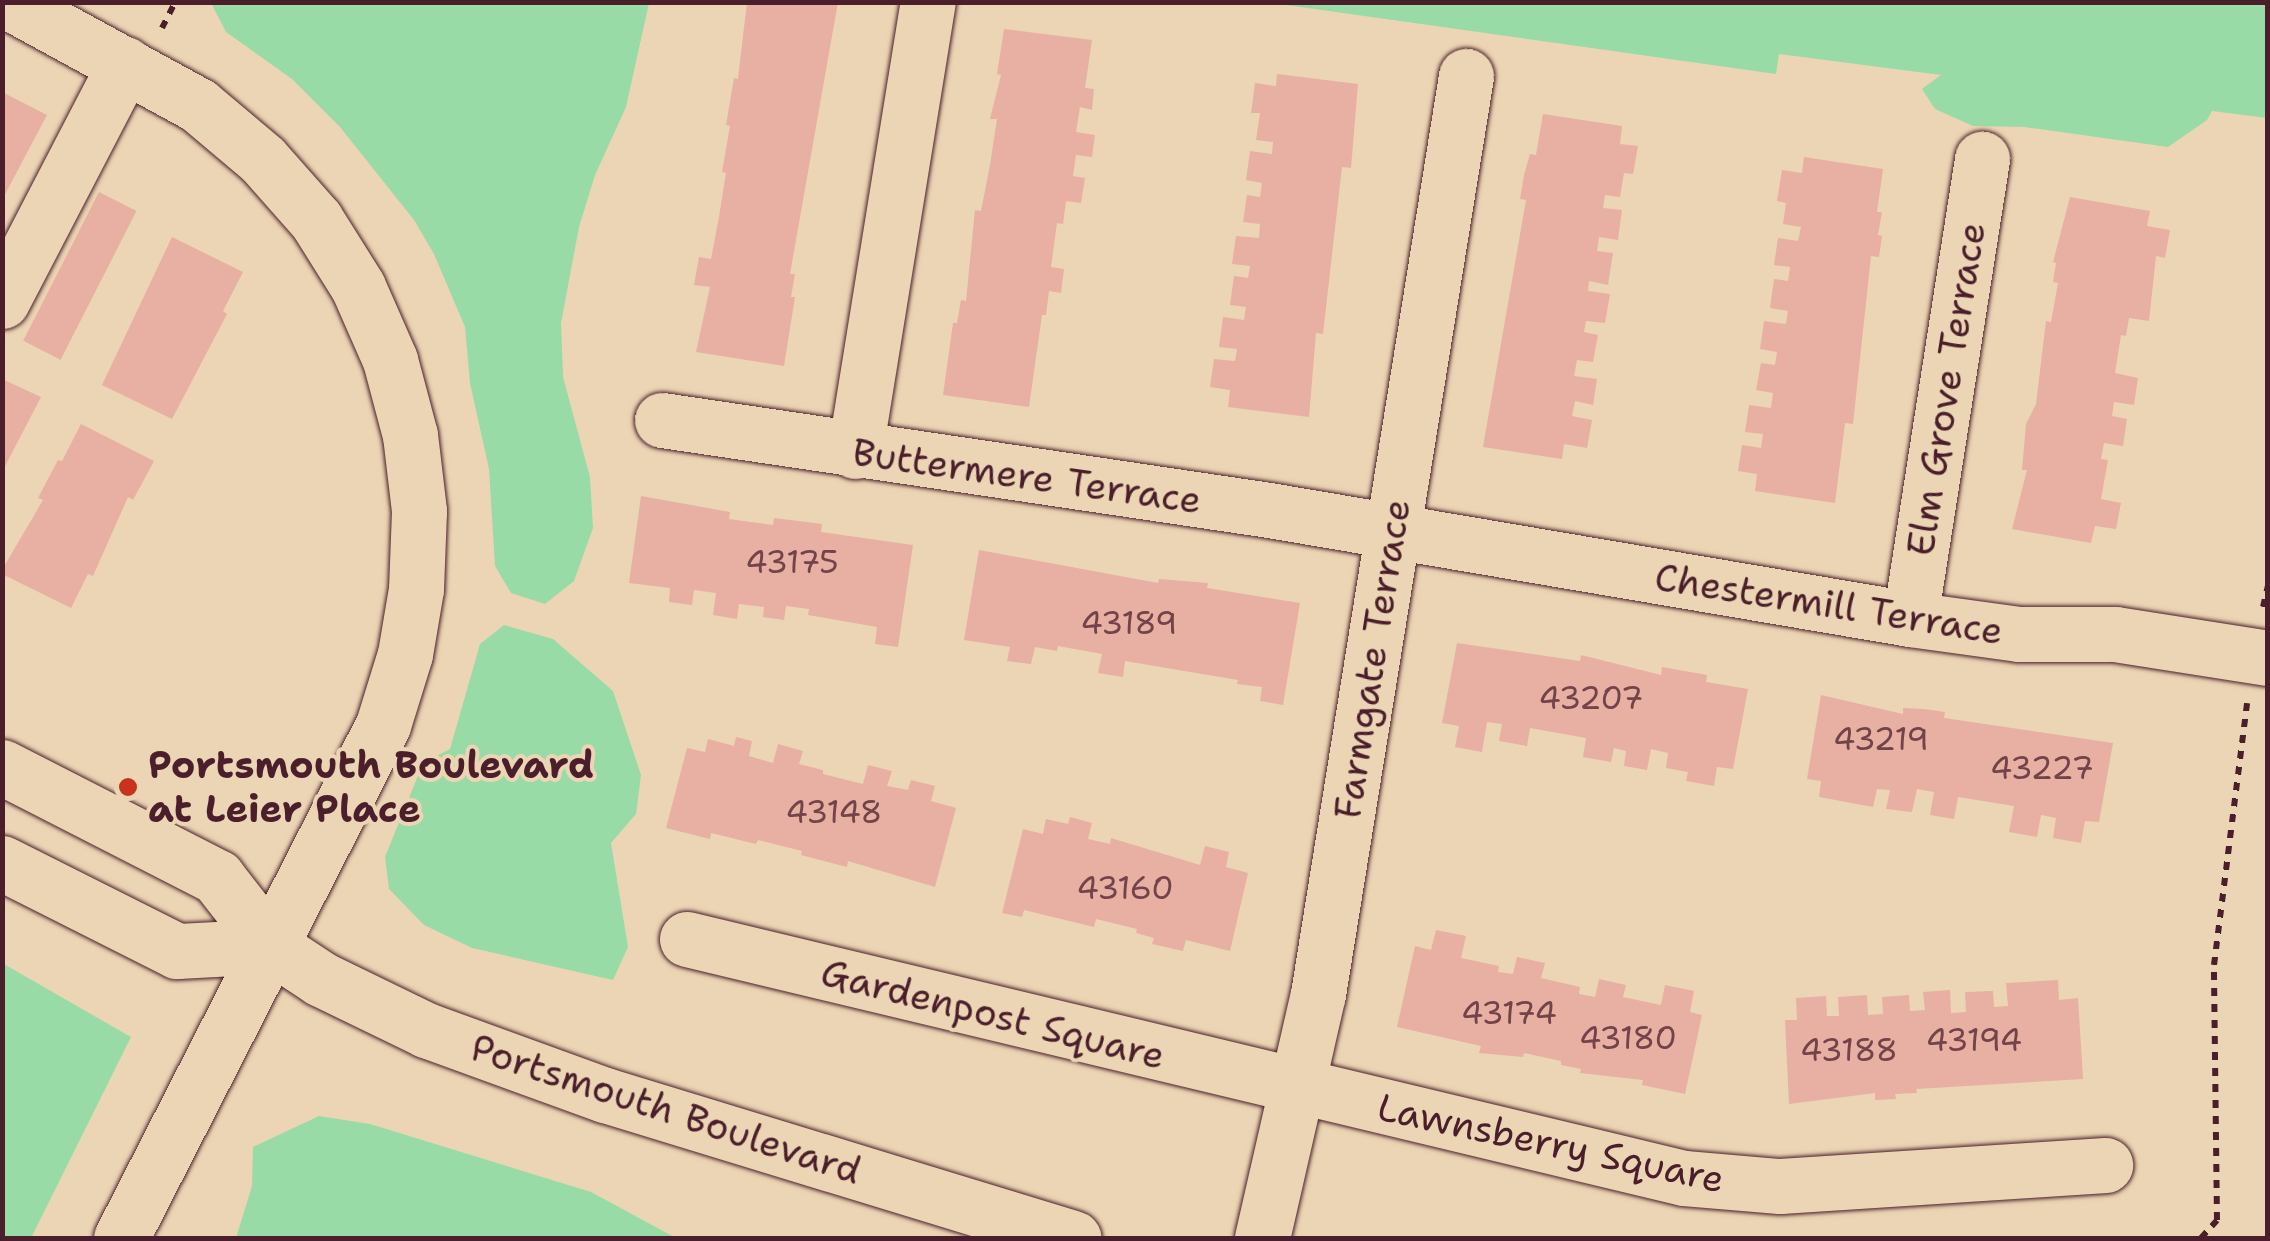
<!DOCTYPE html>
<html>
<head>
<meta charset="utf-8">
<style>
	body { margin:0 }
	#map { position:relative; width:2270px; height:1241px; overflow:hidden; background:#ecd5b4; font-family:"Shantell Sans",sans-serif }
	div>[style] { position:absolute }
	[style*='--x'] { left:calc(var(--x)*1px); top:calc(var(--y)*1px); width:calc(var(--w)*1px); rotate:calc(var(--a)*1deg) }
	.green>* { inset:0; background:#99dba6 }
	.building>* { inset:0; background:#e8afa3; transform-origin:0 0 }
	.path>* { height:6px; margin-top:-3px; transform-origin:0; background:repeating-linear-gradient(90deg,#4a1f2b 0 8px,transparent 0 16px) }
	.roads { filter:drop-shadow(0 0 2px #4a1f2b) drop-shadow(0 0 2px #4a1f2b) }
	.minor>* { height:55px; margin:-27.5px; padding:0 27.5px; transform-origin:27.5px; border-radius:27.5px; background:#ecd5b4 }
	.dots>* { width:28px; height:28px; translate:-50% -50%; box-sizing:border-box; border:5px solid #ecd5b4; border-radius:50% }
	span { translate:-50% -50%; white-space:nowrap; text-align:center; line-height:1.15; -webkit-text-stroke:8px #ecd5b4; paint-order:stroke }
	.number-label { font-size:32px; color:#724349 }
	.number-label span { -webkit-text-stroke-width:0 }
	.street-label { font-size:38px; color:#4a1f2b }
	.poi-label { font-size:38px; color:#4a1f2b; font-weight:700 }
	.left { translate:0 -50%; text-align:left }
	.frame { position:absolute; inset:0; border:5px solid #4a1f2b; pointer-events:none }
</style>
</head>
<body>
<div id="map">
	<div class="green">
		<div style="clip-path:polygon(211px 3px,649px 3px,626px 107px,595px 175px,579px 227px,561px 323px,563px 377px,590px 477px,593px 528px,574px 581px,545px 604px,511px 593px,495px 566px,489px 469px,470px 383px,465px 327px,434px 254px,414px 220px,340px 127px,292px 79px,226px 32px)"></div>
		<div style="clip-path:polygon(1272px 3px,2267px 3px,2267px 118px,2212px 111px,2207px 120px,2168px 147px,2024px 127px,1973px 126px,1935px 109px,1922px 89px,1941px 75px,1779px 54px,1776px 74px)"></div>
		<div style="clip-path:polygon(504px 625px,553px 639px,613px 691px,641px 775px,636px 814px,611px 843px,628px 947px,613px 980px,472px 948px,424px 925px,389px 889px,385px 857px,423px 763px,450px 749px,480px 644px)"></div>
		<div style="clip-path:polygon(2px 963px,131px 1037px,31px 1238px,3px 1238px)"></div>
		<div style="clip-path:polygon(319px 1116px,370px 1124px,591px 1192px,676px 1238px,236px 1238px,252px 1186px,253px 1147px)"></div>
	</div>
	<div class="building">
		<div style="clip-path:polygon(747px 2px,838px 2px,790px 274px,795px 274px,791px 297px,795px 297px,784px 366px,696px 352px,710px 287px,694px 285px,699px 257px,711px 259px,719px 217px,726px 173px,722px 172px,730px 126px,726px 125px,734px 78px,738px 79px)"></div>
		<div style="clip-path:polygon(1004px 29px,1092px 40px,1085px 88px,1094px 89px,1092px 110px,1080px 107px,1076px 132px,1095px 135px,1092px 157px,1076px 155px,1073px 176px,1085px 178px,1081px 203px,1066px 201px,1063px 224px,1057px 223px,1051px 267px,1064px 269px,1061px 293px,1049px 291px,1046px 315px,1042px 315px,1029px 407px,943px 395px,953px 323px,957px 323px,961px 300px,966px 301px,975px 210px,981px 211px,990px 165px,997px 119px,990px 119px,1001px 75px,997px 74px)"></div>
		<div style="clip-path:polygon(1277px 74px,1358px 84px,1351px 168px,1342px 167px,1323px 334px,1316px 333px,1309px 417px,1228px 407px,1230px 390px,1210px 387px,1214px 359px,1235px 361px,1237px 349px,1219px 347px,1223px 317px,1244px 320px,1246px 307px,1230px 305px,1234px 276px,1248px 278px,1250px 266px,1232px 264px,1236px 236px,1259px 238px,1260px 224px,1243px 222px,1247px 195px,1260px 197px,1262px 183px,1246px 180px,1250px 151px,1272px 154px,1273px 142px,1256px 140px,1260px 113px,1251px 113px,1255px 83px,1276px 86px)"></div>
		<div style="clip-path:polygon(2px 92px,47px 115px,2px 200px)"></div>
		<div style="clip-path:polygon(1543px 114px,1622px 126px,1620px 144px,1638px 146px,1633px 174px,1624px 173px,1620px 197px,1605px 195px,1603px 208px,1622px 210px,1618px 240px,1599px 237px,1597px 251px,1613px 253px,1608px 285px,1589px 281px,1588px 291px,1610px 294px,1605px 323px,1586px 321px,1584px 332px,1598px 335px,1593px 362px,1577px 360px,1574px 376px,1597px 379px,1593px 405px,1575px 401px,1572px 416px,1592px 420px,1587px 448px,1564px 444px,1562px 459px,1483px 447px,1526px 200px,1520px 199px,1524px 175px,1530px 154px,1536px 155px)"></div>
		<div style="clip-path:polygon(1804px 157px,1883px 169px,1877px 212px,1882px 212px,1878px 235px,1882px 236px,1879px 257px,1871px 256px,1853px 424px,1845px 423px,1835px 503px,1755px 491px,1757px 474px,1738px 471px,1742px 445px,1761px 448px,1763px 434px,1745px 432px,1749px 405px,1771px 408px,1773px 393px,1756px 390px,1761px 363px,1775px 365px,1777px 352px,1760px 349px,1764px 321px,1786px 324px,1788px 311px,1770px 308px,1774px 279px,1788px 281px,1790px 267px,1774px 265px,1778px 238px,1798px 241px,1801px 227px,1783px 224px,1786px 203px,1777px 201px,1782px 170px,1802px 173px)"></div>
		<div style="left:99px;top:192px;width:42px;height:167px;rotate:27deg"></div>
		<div style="clip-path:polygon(2070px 197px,2150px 211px,2147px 226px,2170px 230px,2165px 258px,2156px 256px,2149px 321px,2129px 318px,2126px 336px,2121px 335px,2115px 373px,2138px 378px,2134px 405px,2114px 402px,2112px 416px,2127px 419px,2123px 446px,2104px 443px,2101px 459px,2108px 460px,2101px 499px,2121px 503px,2116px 529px,2095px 526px,2091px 543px,2012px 529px,2027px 470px,2022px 470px,2026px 424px,2036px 404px,2046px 321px,2051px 322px,2058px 283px,2053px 282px,2056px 263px,2053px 262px)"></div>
		<div style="clip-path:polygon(172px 237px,243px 272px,223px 311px,227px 314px,172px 419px,102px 385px)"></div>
		<div style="clip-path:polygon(2px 379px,41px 397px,2px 472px)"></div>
		<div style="clip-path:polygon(81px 424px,154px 461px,133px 500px,128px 497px,93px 576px,88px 574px,71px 608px,2px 574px,2px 570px,43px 500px,38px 498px,58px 460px,62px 461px)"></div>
		<div style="clip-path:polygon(641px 496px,730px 512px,729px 519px,773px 525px,774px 518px,822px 524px,821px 532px,913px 545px,898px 647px,875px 644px,877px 627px,808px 615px,809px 609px,786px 606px,784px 620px,763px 617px,764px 607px,739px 604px,737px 619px,713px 615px,716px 593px,694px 590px,692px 605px,669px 602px,670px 588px,629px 583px)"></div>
		<div style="clip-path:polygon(979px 550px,1158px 583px,1159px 579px,1208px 583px,1207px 588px,1300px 603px,1283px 705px,1260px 701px,1262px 687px,1237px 684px,1238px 680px,1125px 661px,1123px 677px,1098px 673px,1102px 654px,1058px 646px,1057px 651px,1035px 647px,1031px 664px,1007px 661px,1010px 647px,964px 640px)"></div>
		<div style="clip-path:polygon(1457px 643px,1580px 661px,1581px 655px,1661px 675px,1662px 667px,1707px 675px,1706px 682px,1748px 689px,1733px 769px,1717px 767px,1714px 786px,1686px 781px,1688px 772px,1666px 768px,1668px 753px,1651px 749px,1647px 770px,1624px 766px,1626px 751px,1614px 748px,1611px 762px,1583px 757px,1586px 738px,1530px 728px,1527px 746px,1499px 741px,1502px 724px,1487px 722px,1482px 752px,1455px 747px,1459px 726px,1442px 723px)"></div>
		<div style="clip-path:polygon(1821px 695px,1903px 714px,1903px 708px,1924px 709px,1945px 712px,1944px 718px,2113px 743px,2099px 822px,2085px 821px,2081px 843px,2053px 838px,2056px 818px,2041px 815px,2037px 837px,2009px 832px,2014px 806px,1958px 797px,1954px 819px,1930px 815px,1934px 792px,1917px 789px,1912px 812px,1886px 809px,1890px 790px,1877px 789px,1873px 807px,1819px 797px,1821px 781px,1807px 779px)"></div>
		<div style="clip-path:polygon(736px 737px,752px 741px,749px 756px,773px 763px,778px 744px,803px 751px,799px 764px,823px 770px,823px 774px,863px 784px,868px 765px,892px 771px,887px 786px,908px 790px,911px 780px,935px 786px,931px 801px,956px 808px,935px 887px,848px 861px,847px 867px,801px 855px,802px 851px,758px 840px,756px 844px,711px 833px,710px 839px,666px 828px,687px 748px,705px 752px,708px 739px,734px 746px)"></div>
		<div style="clip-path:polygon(1070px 817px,1092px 823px,1088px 839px,1110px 844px,1111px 838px,1200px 865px,1205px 846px,1229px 852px,1226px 867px,1248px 873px,1230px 951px,1186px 940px,1183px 951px,1152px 944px,1154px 938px,1136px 933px,1137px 929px,1096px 919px,1094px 927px,1024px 910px,1022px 917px,1002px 913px,1023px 829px,1043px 834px,1046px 819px,1068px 824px)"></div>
		<div style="clip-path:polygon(1436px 930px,1466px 936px,1461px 958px,1499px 966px,1498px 972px,1513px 974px,1517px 957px,1545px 963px,1541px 978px,1580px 987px,1579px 994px,1595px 997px,1599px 979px,1626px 985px,1623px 997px,1661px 1005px,1665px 985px,1694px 991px,1690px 1012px,1702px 1015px,1685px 1094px,1642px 1085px,1643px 1080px,1580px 1073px,1581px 1069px,1561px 1065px,1561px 1061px,1524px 1053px,1523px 1057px,1479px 1053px,1481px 1046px,1397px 1027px,1415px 946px,1431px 950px)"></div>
		<div style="clip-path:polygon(2058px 980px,2059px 1000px,2078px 998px,2083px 1079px,1916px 1089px,1917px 1093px,1895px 1094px,1896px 1099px,1875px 1100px,1875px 1093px,1789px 1104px,1785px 1020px,1797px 1020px,1796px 998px,1826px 996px,1827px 1016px,1839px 1016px,1838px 997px,1867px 995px,1868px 1015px,1883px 1014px,1882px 997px,1909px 995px,1910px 1011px,1925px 1010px,1923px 992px,1950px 990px,1951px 1013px,1966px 1012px,1965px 992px,1993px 991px,1994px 1007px,2008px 1006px,2006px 983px)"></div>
	</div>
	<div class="path">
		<div style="--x:162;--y:28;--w:29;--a:-63"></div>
		<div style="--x:2263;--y:607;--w:22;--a:-77"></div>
		<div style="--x:2201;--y:1238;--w:24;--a:-48"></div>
		<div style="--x:2217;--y:1220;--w:255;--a:-90.7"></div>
		<div style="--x:2214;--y:965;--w:264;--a:-82.8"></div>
	</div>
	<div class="roads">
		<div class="minor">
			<div style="--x:9;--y:2;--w:215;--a:28.6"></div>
			<div style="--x:198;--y:105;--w:85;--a:40.2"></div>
			<div style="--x:263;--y:160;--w:80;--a:48.5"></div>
			<div style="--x:316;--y:220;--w:79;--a:57.9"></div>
			<div style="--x:358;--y:287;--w:80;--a:66.3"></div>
			<div style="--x:390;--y:360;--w:78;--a:75.1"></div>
			<div style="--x:410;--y:435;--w:77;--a:83.2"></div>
			<div style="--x:419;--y:511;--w:78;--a:92.2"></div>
			<div style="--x:416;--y:589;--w:66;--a:99.6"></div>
			<div style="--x:405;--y:654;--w:74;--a:107.2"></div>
			<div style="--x:383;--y:725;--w:576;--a:117.05"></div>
			<div style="--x:2;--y:301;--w:267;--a:-62.6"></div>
			<div style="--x:662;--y:420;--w:614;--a:8.43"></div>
			<div style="--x:1269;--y:510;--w:650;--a:9.65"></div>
			<div style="--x:1910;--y:619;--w:110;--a:7.8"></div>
			<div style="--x:2019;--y:634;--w:96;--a:0"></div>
			<div style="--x:2115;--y:634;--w:155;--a:8.9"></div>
			<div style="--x:855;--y:451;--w:455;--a:-80.8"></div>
			<div style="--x:1910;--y:619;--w:466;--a:-81.1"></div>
			<div style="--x:2;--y:767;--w:242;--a:27.1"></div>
			<div style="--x:217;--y:877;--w:88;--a:52"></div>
			<div style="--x:271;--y:946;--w:60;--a:33.4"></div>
			<div style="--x:321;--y:979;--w:117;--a:25.9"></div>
			<div style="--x:426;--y:1030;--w:190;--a:20"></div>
			<div style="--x:605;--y:1095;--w:490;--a:17"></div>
			<div style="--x:2;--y:863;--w:196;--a:26.7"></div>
			<div style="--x:177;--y:951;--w:94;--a:-3"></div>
			<div style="--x:687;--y:939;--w:1025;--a:13.48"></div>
			<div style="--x:1684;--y:1178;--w:96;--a:4.8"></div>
			<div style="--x:1780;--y:1186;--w:326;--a:-3.7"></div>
			<div style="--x:1262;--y:1238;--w:250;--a:-77.1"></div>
			<div style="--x:1318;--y:994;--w:930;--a:-80.84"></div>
		</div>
	</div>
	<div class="dots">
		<div style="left:128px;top:787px;background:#c8321e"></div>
	</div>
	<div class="number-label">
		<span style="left:792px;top:562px">43175</span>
		<span style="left:1129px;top:623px">43189</span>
		<span style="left:1591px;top:698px">43207</span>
		<span style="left:1881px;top:739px">43219</span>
		<span style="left:2042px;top:768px">43227</span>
		<span style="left:834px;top:812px">43148</span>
		<span style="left:1125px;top:888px">43160</span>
		<span style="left:1509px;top:1013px">43174</span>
		<span style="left:1628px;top:1038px">43180</span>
		<span style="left:1974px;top:1040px">43194</span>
		<span style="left:1849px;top:1050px">43188</span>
	</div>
	<div class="street-label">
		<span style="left:1946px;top:389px;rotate:-81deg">Elm Grove Terrace</span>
		<span style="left:1027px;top:476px;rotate:8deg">Buttermere Terrace</span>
		<span style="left:1829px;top:604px;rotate:9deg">Chestermill Terrace</span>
		<span style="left:1372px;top:659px;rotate:-81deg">Farmgate Terrace</span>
		<span style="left:993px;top:1014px;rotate:14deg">Gardenpost Square</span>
		<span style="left:666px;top:1109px;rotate:18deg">Portsmouth Boulevard</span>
		<span style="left:1551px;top:1143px;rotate:12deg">Lawnsberry Square</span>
	</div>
	<div class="poi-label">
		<span class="left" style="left:148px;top:787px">Portsmouth Boulevard<br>at Leier Place</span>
	</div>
	<div class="frame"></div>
</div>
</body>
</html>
